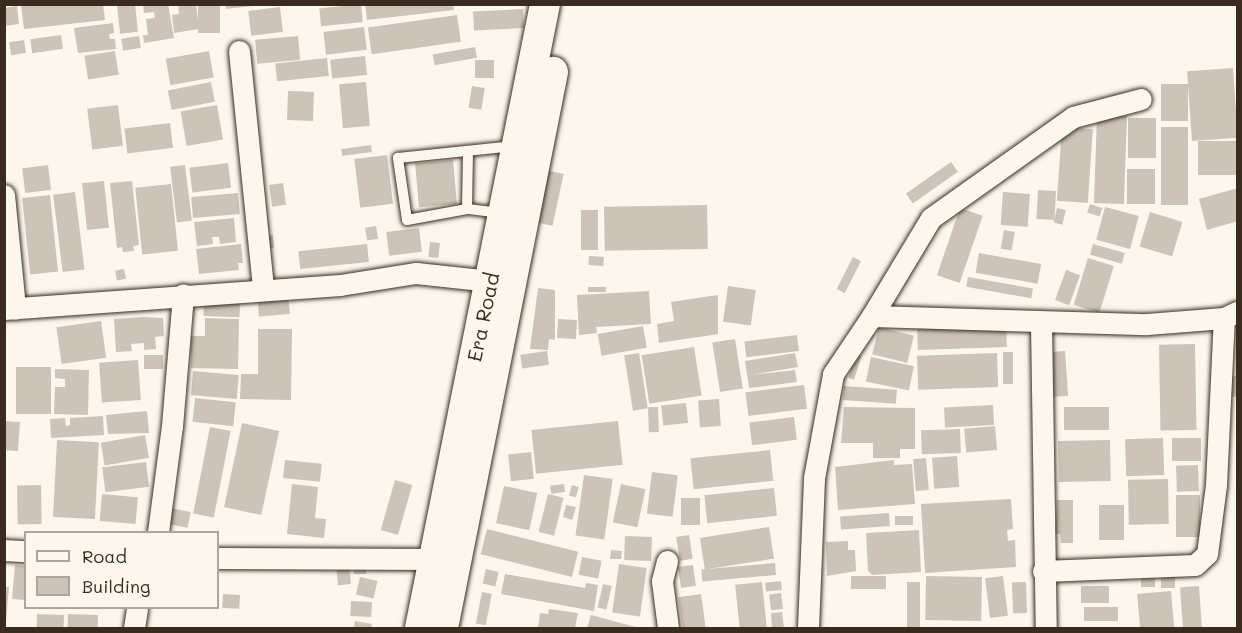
<!DOCTYPE html>
<html>
<head>
<meta charset="utf-8">
<style>
	body { margin:0 }
	#map { position:relative; width:1242px; height:633px; overflow:hidden; background:#fbf7ec; font-family:Mali,sans-serif }
	div>[style] { position:absolute }
	[style*='--x'] { left:calc(var(--x)*1px); top:calc(var(--y)*1px); width:calc(var(--w)*1px); rotate:calc(var(--a)*1deg) }
	.building>* { inset:0; background:#ccc4b9; transform-origin:0 0 }
	.roads { filter:drop-shadow(0 0 2px #3b2a1e) drop-shadow(0 0 2px #3b2a1e) }
	.service>* { height:10px; margin:-5px; padding:0 5px; transform-origin:5px; border-radius:5px; background:#fbf7ec }
	.minor>* { height:21px; margin:-10.5px; padding:0 10.5px; transform-origin:10.5px; border-radius:10.5px; background:#fbf7ec }
	.secondary>* { height:30px; margin:-15px; padding:0 15px; transform-origin:15px; border-radius:15px; background:#fbf7ec }
	span { translate:-50% -50%; white-space:nowrap; text-align:center; line-height:1.15; -webkit-text-stroke:4.5px #fbf7ec; paint-order:stroke }
	.street-label { font-size:20px; color:#3b2a1e }
	.frame { position:absolute; inset:0; border:6px solid #3b2a1e; pointer-events:none }
	.legend { position:absolute; left:24px; top:531px; width:195px; height:78px; box-sizing:border-box; background:#fbf7ec; border:2px solid #aea59a; margin:0; padding:8px 10px; list-style:none; font-size:18px; color:#3b2a1e }
	.legend li { display:flex; align-items:center; gap:12px; height:30px }
	.legend b { width:30px; border:2px solid #aea59a }
</style>
</head>
<body>
<div id="map">
	<div class="building">
		<div style="clip-path:polygon(103px 4px,105px 20px,24px 29px,21px 6px)"></div>
		<div style="left:135px;top:4px;width:28px;height:18px;rotate:84deg"></div>
		<div style="clip-path:polygon(143px 4px,168px 4px,174px 38px,144px 43px,143px 35px,148px 35px,146px 19px,155px 18px,154px 12px,144px 13px)"></div>
		<div style="clip-path:polygon(178px 4px,196px 4px,199px 29px,174px 33px,172px 15px,179px 14px)"></div>
		<div style="left:198px;top:4px;width:22px;height:29px"></div>
		<div style="clip-path:polygon(225px 4px,252px 4px,252px 6px,226px 9px)"></div>
		<div style="left:361px;top:4px;width:18px;height:42px;rotate:84deg"></div>
		<div style="clip-path:polygon(365px 4px,453px 4px,454px 10px,367px 20px)"></div>
		<div style="clip-path:polygon(17px 6px,19px 24px,4px 26px,4px 8px)"></div>
		<div style="left:280px;top:7px;width:25px;height:32px;rotate:83deg"></div>
		<div style="left:523px;top:9px;width:19px;height:50px;rotate:87deg"></div>
		<div style="left:457px;top:15px;width:27px;height:90px;rotate:82deg"></div>
		<div style="clip-path:polygon(113px 23px,114px 33px,109px 34px,110px 39px,115px 39px,116px 49px,78px 53px,74px 28px)"></div>
		<div style="left:364px;top:27px;width:23px;height:41px;rotate:83deg"></div>
		<div style="left:61px;top:35px;width:14px;height:31px;rotate:82deg"></div>
		<div style="left:139px;top:36px;width:12px;height:18px;rotate:81deg"></div>
		<div style="left:298px;top:36px;width:24px;height:43px;rotate:85deg"></div>
		<div style="left:24px;top:40px;width:13px;height:15px;rotate:81deg"></div>
		<div style="left:475px;top:47px;width:11px;height:43px;rotate:80deg"></div>
		<div style="left:115px;top:51px;width:24px;height:31px;rotate:81deg"></div>
		<div style="left:209px;top:51px;width:27px;height:44px;rotate:80deg"></div>
		<div style="left:365px;top:56px;width:19px;height:35px;rotate:84deg"></div>
		<div style="left:327px;top:58px;width:18px;height:52px;rotate:84deg"></div>
		<div style="left:494px;top:60px;width:18px;height:19px;rotate:90deg"></div>
		<div style="left:1233px;top:68px;width:70px;height:46px;rotate:86deg"></div>
		<div style="left:211px;top:82px;width:20px;height:44px;rotate:79deg"></div>
		<div style="left:366px;top:82px;width:44px;height:27px;rotate:85deg"></div>
		<div style="left:1161px;top:84px;width:27px;height:37px"></div>
		<div style="left:472px;top:86px;width:13px;height:22px;rotate:9deg"></div>
		<div style="left:288px;top:91px;width:26px;height:29px;rotate:2deg"></div>
		<div style="left:118px;top:105px;width:41px;height:31px;rotate:83deg"></div>
		<div style="left:217px;top:105px;width:35px;height:37px;rotate:80deg"></div>
		<div style="left:1097px;top:115px;width:30px;height:88px;rotate:2deg"></div>
		<div style="left:1128px;top:118px;width:28px;height:40px"></div>
		<div style="left:170px;top:123px;width:25px;height:46px;rotate:83deg"></div>
		<div style="left:1062px;top:127px;width:31px;height:74px;rotate:4deg"></div>
		<div style="left:1161px;top:127px;width:27px;height:78px"></div>
		<div style="left:1238px;top:141px;width:34px;height:40px;rotate:90deg"></div>
		<div style="left:371px;top:145px;width:7px;height:30px;rotate:82deg"></div>
		<div style="left:387px;top:155px;width:49px;height:33px;rotate:83deg"></div>
		<div style="left:453px;top:160px;width:44px;height:38px;rotate:85deg"></div>
		<div style="left:951px;top:162px;width:12px;height:55px;rotate:55deg"></div>
		<div style="left:228px;top:163px;width:25px;height:39px;rotate:83deg"></div>
		<div style="left:48px;top:165px;width:25px;height:26px;rotate:83deg"></div>
		<div style="left:185px;top:165px;width:56px;height:15px;rotate:83deg"></div>
		<div style="left:1127px;top:169px;width:28px;height:35px"></div>
		<div style="left:545px;top:170px;width:19px;height:53px;rotate:12deg"></div>
		<div style="left:104px;top:181px;width:47px;height:22px;rotate:84deg"></div>
		<div style="clip-path:polygon(132px 181px,139px 245px,133px 246px,134px 251px,123px 252px,122px 247px,117px 248px,110px 183px)"></div>
		<div style="left:283px;top:183px;width:22px;height:14px;rotate:82deg"></div>
		<div style="left:171px;top:184px;width:67px;height:36px;rotate:84deg"></div>
		<div style="clip-path:polygon(1238px 188px,1238px 221px,1207px 230px,1199px 199px)"></div>
		<div style="left:1038px;top:190px;width:18px;height:29px;rotate:3deg"></div>
		<div style="left:75px;top:192px;width:78px;height:22px;rotate:83deg"></div>
		<div style="left:1003px;top:192px;width:27px;height:33px;rotate:4deg"></div>
		<div style="left:238px;top:193px;width:21px;height:47px;rotate:85deg"></div>
		<div style="left:50px;top:195px;width:77px;height:28px;rotate:84deg"></div>
		<div style="left:1090px;top:204px;width:13px;height:9px;rotate:18deg"></div>
		<div style="left:707px;top:205px;width:44px;height:103px;rotate:89deg"></div>
		<div style="left:1105px;top:207px;width:35px;height:34px;rotate:15deg"></div>
		<div style="left:960px;top:208px;width:24px;height:71px;rotate:19deg"></div>
		<div style="left:1057px;top:208px;width:9px;height:15px;rotate:13deg"></div>
		<div style="left:581px;top:210px;width:17px;height:40px"></div>
		<div style="left:1150px;top:212px;width:34px;height:36px;rotate:17deg"></div>
		<div style="clip-path:polygon(234px 218px,236px 242px,220px 244px,219px 237px,212px 237px,213px 244px,197px 246px,194px 222px)"></div>
		<div style="left:376px;top:226px;width:13px;height:11px;rotate:81deg"></div>
		<div style="left:419px;top:228px;width:24px;height:33px;rotate:83deg"></div>
		<div style="left:1004px;top:230px;width:11px;height:19px;rotate:10deg"></div>
		<div style="left:273px;top:235px;width:13px;height:10px;rotate:86deg"></div>
		<div style="left:430px;top:242px;width:10px;height:15px;rotate:6deg"></div>
		<div style="clip-path:polygon(241px 244px,243px 263px,238px 263px,239px 270px,199px 274px,196px 249px)"></div>
		<div style="left:367px;top:244px;width:18px;height:69px;rotate:84deg"></div>
		<div style="left:1093px;top:244px;width:33px;height:11px;rotate:16deg"></div>
		<div style="left:979px;top:253px;width:63px;height:20px;rotate:10deg"></div>
		<div style="left:589px;top:256px;width:15px;height:9px;rotate:4deg"></div>
		<div style="left:853px;top:257px;width:9px;height:36px;rotate:27deg"></div>
		<div style="left:1088px;top:258px;width:27px;height:49px;rotate:17deg"></div>
		<div style="left:124px;top:269px;width:10px;height:9px;rotate:79deg"></div>
		<div style="left:1066px;top:270px;width:15px;height:32px;rotate:20deg"></div>
		<div style="left:968px;top:277px;width:66px;height:10px;rotate:10deg"></div>
		<div style="left:728px;top:286px;width:28px;height:36px;rotate:8deg"></div>
		<div style="left:606px;top:287px;width:5px;height:18px;rotate:90deg"></div>
		<div style="clip-path:polygon(538px 288px,555px 290px,555px 340px,549px 339px,548px 350px,530px 349px)"></div>
		<div style="clip-path:polygon(649px 291px,651px 324px,596px 327px,597px 333px,579px 335px,577px 295px)"></div>
		<div style="left:288px;top:292px;width:22px;height:31px;rotate:85deg"></div>
		<div style="clip-path:polygon(718px 295px,718px 334px,659px 343px,657px 324px,674px 321px,671px 302px)"></div>
		<div style="left:204px;top:302px;width:36px;height:14px;rotate:2deg"></div>
		<div style="clip-path:polygon(144px 317px,163px 318px,164px 336px,155px 337px,156px 349px,144px 350px,144px 343px,131px 344px,132px 351px,116px 352px,114px 319px)"></div>
		<div style="clip-path:polygon(205px 318px,239px 319px,238px 369px,191px 368px,191px 336px,205px 336px)"></div>
		<div style="left:558px;top:319px;width:19px;height:19px;rotate:3deg"></div>
		<div style="left:101px;top:321px;width:37px;height:45px;rotate:82deg"></div>
		<div style="left:1006px;top:323px;width:24px;height:89px;rotate:88deg"></div>
		<div style="left:643px;top:326px;width:22px;height:46px;rotate:80deg"></div>
		<div style="left:879px;top:327px;width:36px;height:28px;rotate:14deg"></div>
		<div style="clip-path:polygon(258px 329px,292px 329px,291px 400px,240px 399px,241px 374px,258px 374px)"></div>
		<div style="left:797px;top:335px;width:16px;height:53px;rotate:83deg"></div>
		<div style="left:735px;top:339px;width:50px;height:23px;rotate:81deg"></div>
		<div style="left:1195px;top:344px;width:86px;height:36px;rotate:89deg"></div>
		<div style="left:694px;top:347px;width:49px;height:53px;rotate:81deg"></div>
		<div style="left:547px;top:351px;width:14px;height:27px;rotate:82deg"></div>
		<div style="left:1065px;top:351px;width:45px;height:20px;rotate:86deg"></div>
		<div style="left:1003px;top:352px;width:10px;height:32px"></div>
		<div style="left:639px;top:353px;width:56px;height:15px;rotate:81deg"></div>
		<div style="clip-path:polygon(795px 353px,798px 367px,750px 375px,795px 370px,797px 382px,749px 388px,745px 361px)"></div>
		<div style="left:997px;top:353px;width:34px;height:80px;rotate:88deg"></div>
		<div style="left:856px;top:354px;width:6px;height:25px;rotate:18deg"></div>
		<div style="left:163px;top:355px;width:14px;height:19px;rotate:90deg"></div>
		<div style="left:871px;top:357px;width:44px;height:25px;rotate:12deg"></div>
		<div style="left:138px;top:360px;width:40px;height:39px;rotate:86deg"></div>
		<div style="left:16px;top:367px;width:35px;height:47px"></div>
		<div style="clip-path:polygon(55px 369px,89px 370px,88px 415px,54px 414px,55px 387px,65px 387px,65px 379px,55px 378px)"></div>
		<div style="left:193px;top:371px;width:46px;height:24px;rotate:5deg"></div>
		<div style="clip-path:polygon(1238px 375px,1238px 396px,1232px 397px,1227px 378px)"></div>
		<div style="left:804px;top:385px;width:24px;height:59px;rotate:83deg"></div>
		<div style="left:844px;top:386px;width:53px;height:14px;rotate:4deg"></div>
		<div style="left:195px;top:398px;width:41px;height:24px;rotate:6deg"></div>
		<div style="left:719px;top:399px;width:27px;height:21px;rotate:86deg"></div>
		<div style="left:686px;top:403px;width:20px;height:25px;rotate:84deg"></div>
		<div style="left:993px;top:405px;width:20px;height:49px;rotate:87deg"></div>
		<div style="left:658px;top:407px;width:25px;height:10px;rotate:88deg"></div>
		<div style="clip-path:polygon(844px 407px,915px 408px,915px 449px,900px 449px,900px 458px,873px 458px,873px 443px,841px 443px)"></div>
		<div style="left:1109px;top:407px;width:23px;height:45px;rotate:90deg"></div>
		<div style="clip-path:polygon(147px 411px,149px 433px,108px 434px,106px 415px)"></div>
		<div style="clip-path:polygon(103px 416px,104px 435px,51px 438px,50px 419px,65px 418px,66px 426px,70px 425px,70px 418px)"></div>
		<div style="left:794px;top:417px;width:23px;height:45px;rotate:83deg"></div>
		<div style="left:4px;top:421px;width:16px;height:29px;rotate:4deg"></div>
		<div style="left:618px;top:421px;width:44px;height:87px;rotate:84deg"></div>
		<div style="left:242px;top:423px;width:38px;height:86px;rotate:12deg"></div>
		<div style="left:995px;top:426px;width:24px;height:31px;rotate:85deg"></div>
		<div style="left:210px;top:427px;width:21px;height:88px;rotate:11deg"></div>
		<div style="left:960px;top:429px;width:24px;height:39px;rotate:88deg"></div>
		<div style="left:145px;top:435px;width:23px;height:45px;rotate:80deg"></div>
		<div style="left:1163px;top:438px;width:37px;height:38px;rotate:88deg"></div>
		<div style="left:1172px;top:438px;width:29px;height:23px"></div>
		<div style="left:57px;top:440px;width:42px;height:77px;rotate:3deg"></div>
		<div style="left:1110px;top:440px;width:41px;height:52px;rotate:89deg"></div>
		<div style="left:770px;top:450px;width:31px;height:80px;rotate:84deg"></div>
		<div style="left:531px;top:452px;width:27px;height:23px;rotate:84deg"></div>
		<div style="left:957px;top:456px;width:31px;height:25px;rotate:86deg"></div>
		<div style="left:926px;top:458px;width:32px;height:13px;rotate:85deg"></div>
		<div style="left:285px;top:460px;width:37px;height:18px;rotate:6deg"></div>
		<div style="clip-path:polygon(894px 460px,894px 465px,912px 464px,915px 504px,838px 510px,835px 467px)"></div>
		<div style="left:146px;top:462px;width:25px;height:44px;rotate:83deg"></div>
		<div style="left:1198px;top:465px;width:26px;height:22px;rotate:88deg"></div>
		<div style="left:652px;top:472px;width:26px;height:42px;rotate:7deg"></div>
		<div style="left:584px;top:475px;width:29px;height:61px;rotate:8deg"></div>
		<div style="left:1168px;top:479px;width:45px;height:40px;rotate:89deg"></div>
		<div style="left:395px;top:480px;width:18px;height:52px;rotate:16deg"></div>
		<div style="clip-path:polygon(292px 484px,318px 487px,315px 518px,326px 519px,324px 538px,287px 534px)"></div>
		<div style="left:564px;top:484px;width:8px;height:14px;rotate:83deg"></div>
		<div style="left:621px;top:484px;width:25px;height:39px;rotate:12deg"></div>
		<div style="left:41px;top:485px;width:39px;height:24px;rotate:89deg"></div>
		<div style="left:572px;top:485px;width:7px;height:11px;rotate:16deg"></div>
		<div style="left:504px;top:486px;width:34px;height:38px;rotate:12deg"></div>
		<div style="left:774px;top:488px;width:28px;height:70px;rotate:84deg"></div>
		<div style="left:102px;top:494px;width:36px;height:27px;rotate:5deg"></div>
		<div style="left:548px;top:494px;width:16px;height:39px;rotate:14deg"></div>
		<div style="left:1200px;top:495px;width:42px;height:24px;rotate:90deg"></div>
		<div style="left:681px;top:498px;width:19px;height:27px"></div>
		<div style="clip-path:polygon(1011px 499px,1013px 529px,1007px 530px,1008px 541px,1015px 540px,1016px 567px,925px 573px,921px 504px)"></div>
		<div style="clip-path:polygon(1057px 500px,1073px 500px,1073px 543px,1061px 543px,1060px 534px,1055px 534px)"></div>
		<div style="clip-path:polygon(566px 505px,576px 507px,572px 520px,563px 517px)"></div>
		<div style="left:1099px;top:505px;width:25px;height:35px"></div>
		<div style="left:170px;top:508px;width:21px;height:16px;rotate:11deg"></div>
		<div style="left:889px;top:513px;width:13px;height:49px;rotate:86deg"></div>
		<div style="left:913px;top:516px;width:9px;height:18px;rotate:90deg"></div>
		<div style="left:769px;top:527px;width:32px;height:70px;rotate:81deg"></div>
		<div style="left:487px;top:529px;width:94px;height:26px;rotate:14deg"></div>
		<div style="clip-path:polygon(919px 530px,921px 572px,872px 575px,868px 571px,866px 533px)"></div>
		<div style="left:689px;top:535px;width:24px;height:13px;rotate:81deg"></div>
		<div style="left:625px;top:536px;width:27px;height:24px;rotate:2deg"></div>
		<div style="clip-path:polygon(848px 541px,848px 550px,855px 550px,856px 571px,827px 576px,826px 542px)"></div>
		<div style="clip-path:polygon(611px 550px,622px 551px,621px 559px,610px 559px)"></div>
		<div style="left:582px;top:557px;width:20px;height:18px;rotate:11deg"></div>
		<div style="left:775px;top:563px;width:12px;height:74px;rotate:85deg"></div>
		<div style="left:619px;top:564px;width:28px;height:49px;rotate:8deg"></div>
		<div style="clip-path:polygon(15px 565px,26px 566px,26px 600px,12px 599px)"></div>
		<div style="left:349px;top:565px;width:19px;height:13px;rotate:84deg"></div>
		<div style="left:693px;top:565px;width:21px;height:15px;rotate:82deg"></div>
		<div style="left:354px;top:567px;width:12px;height:7px"></div>
		<div style="left:486px;top:569px;width:13px;height:15px;rotate:13deg"></div>
		<div style="clip-path:polygon(505px 574px,585px 588px,586px 583px,598px 585px,594px 611px,501px 594px)"></div>
		<div style="left:1161px;top:575px;width:14px;height:13px"></div>
		<div style="left:886px;top:576px;width:13px;height:35px;rotate:90deg"></div>
		<div style="left:926px;top:576px;width:56px;height:44px;rotate:1deg"></div>
		<div style="left:1003px;top:576px;width:40px;height:18px;rotate:83deg"></div>
		<div style="left:1141px;top:576px;width:14px;height:11px"></div>
		<div style="left:360px;top:577px;width:18px;height:18px;rotate:13deg"></div>
		<div style="left:781px;top:581px;width:9px;height:16px;rotate:84deg"></div>
		<div style="left:762px;top:582px;width:46px;height:27px;rotate:84deg"></div>
		<div style="left:907px;top:582px;width:13px;height:46px"></div>
		<div style="left:1026px;top:582px;width:31px;height:14px;rotate:88deg"></div>
		<div style="left:603px;top:584px;width:9px;height:24px;rotate:13deg"></div>
		<div style="left:1081px;top:586px;width:28px;height:17px"></div>
		<div style="left:1199px;top:586px;width:42px;height:19px;rotate:86deg"></div>
		<div style="clip-path:polygon(4px 587px,9px 587px,6px 624px,4px 624px)"></div>
		<div style="left:1171px;top:591px;width:37px;height:34px;rotate:85deg"></div>
		<div style="left:482px;top:592px;width:10px;height:32px;rotate:11deg"></div>
		<div style="left:781px;top:593px;width:16px;height:12px;rotate:83deg"></div>
		<div style="left:223px;top:594px;width:17px;height:14px;rotate:3deg"></div>
		<div style="left:701px;top:594px;width:34px;height:23px;rotate:82deg"></div>
		<div style="left:351px;top:601px;width:21px;height:15px;rotate:3deg"></div>
		<div style="left:1118px;top:607px;width:14px;height:34px;rotate:90deg"></div>
		<div style="clip-path:polygon(549px 609px,578px 613px,575px 628px,538px 628px,540px 613px,548px 614px)"></div>
		<div style="clip-path:polygon(782px 612px,784px 628px,772px 628px,771px 613px)"></div>
		<div style="left:37px;top:614px;width:27px;height:14px;rotate:2deg"></div>
		<div style="left:68px;top:614px;width:30px;height:14px;rotate:2deg"></div>
		<div style="clip-path:polygon(591px 615px,639px 628px,587px 628px)"></div>
		<div style="clip-path:polygon(355px 621px,372px 624px,371px 628px,354px 628px)"></div>
	</div>
	<div class="roads">
		<div class="service">
			<div style="--x:467;--y:209;--w:58;--a:-89"></div>
			<div style="--x:501;--y:213;--w:34;--a:-173"></div>
			<div style="--x:467;--y:209;--w:61;--a:169.6"></div>
			<div style="--x:407;--y:220;--w:63;--a:-98.3"></div>
			<div style="--x:398;--y:158;--w:117;--a:-5.9"></div>
		</div>
		<div class="minor">
			<div style="--x:239;--y:51;--w:238;--a:84.2"></div>
			<div style="--x:4;--y:195;--w:114;--a:84.4"></div>
			<div style="--x:4;--y:309;--w:337;--a:-4.1"></div>
			<div style="--x:340;--y:285;--w:77;--a:-9"></div>
			<div style="--x:416;--y:273;--w:75;--a:6.1"></div>
			<div style="--x:872;--y:316;--w:275;--a:1.7"></div>
			<div style="--x:1147;--y:324;--w:77;--a:-4.5"></div>
			<div style="--x:1224;--y:318;--w:14;--a:-25"></div>
			<div style="--x:1041;--y:324;--w:304;--a:89.1"></div>
			<div style="--x:158;--y:532;--w:107;--a:-82.5"></div>
			<div style="--x:172;--y:426;--w:132;--a:-85.2"></div>
			<div style="--x:4;--y:550;--w:22;--a:3"></div>
			<div style="--x:218;--y:558;--w:214;--a:0.3"></div>
			<div style="--x:667;--y:561;--w:21;--a:104"></div>
			<div style="--x:662;--y:581;--w:47;--a:82.7"></div>
			<div style="--x:1043;--y:571;--w:152;--a:-2.3"></div>
			<div style="--x:1195;--y:565;--w:16;--a:-43"></div>
			<div style="--x:1207;--y:554;--w:70;--a:-82.6"></div>
			<div style="--x:1216;--y:485;--w:167;--a:-87.3"></div>
			<div style="--x:134;--y:628;--w:20;--a:-81"></div>
			<div style="--x:808;--y:628;--w:150;--a:-87.7"></div>
			<div style="--x:814;--y:478;--w:106;--a:-79.6"></div>
			<div style="--x:833;--y:374;--w:70;--a:-56.1"></div>
			<div style="--x:872;--y:316;--w:114;--a:-59"></div>
			<div style="--x:931;--y:218;--w:174;--a:-35.4"></div>
			<div style="--x:1073;--y:117;--w:70;--a:-14.8"></div>
		</div>
		<div class="secondary">
			<div style="--x:420;--y:628;--w:636;--a:-78.67"></div>
			<div style="--x:443;--y:628;--w:567;--a:-78.81"></div>
		</div>
	</div>
	<div class="street-label">
		<span style="left:483px;top:317px;rotate:-78deg">Era Road</span>
	</div>
	<div class="frame"></div>
	<ul class="legend">
	<li><b style="height:8px;background:#fbf7ec"></b>Road</li>
	<li><b style="height:16px;background:#ccc4b9"></b>Building</li>
	</ul>
</div>
</body>
</html>
